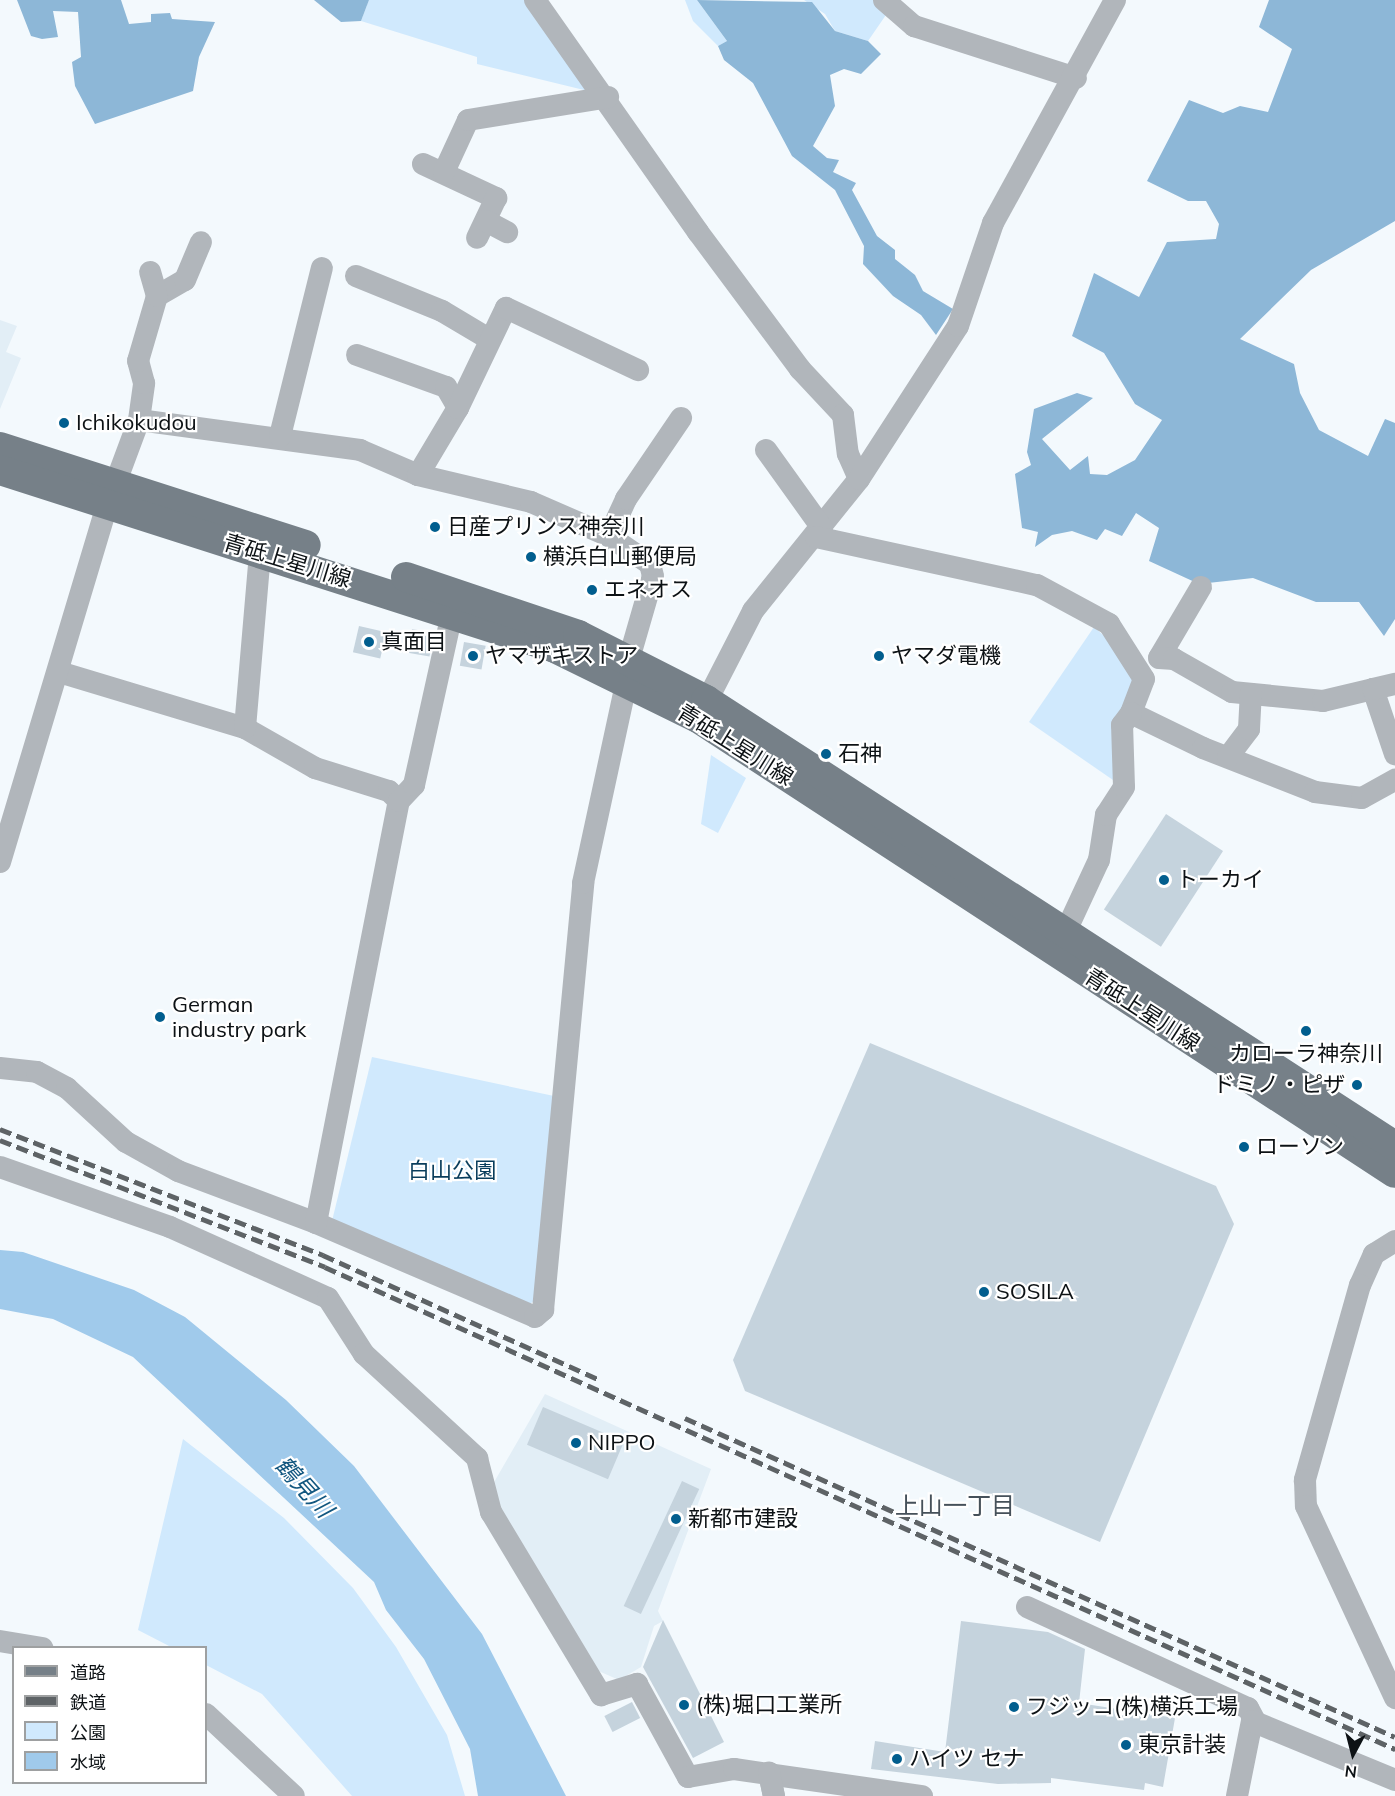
<!DOCTYPE html>
<html>
<head>
<meta charset="utf-8">
<style>
	body { margin:0 }
	#map { position:relative; width:1395px; height:1796px; overflow:hidden; background:#f3f9fd; font-family:Mulish,"Noto Sans JP",sans-serif }
	div>[style] { position:absolute }
	[style*='--x'] { left:calc(var(--x)*1px); top:calc(var(--y)*1px); width:calc(var(--w)*1px); rotate:calc(var(--a)*1deg) }
	.built>* { inset:0; background:#e2eef6 }
	.green>* { inset:0; background:#d0e9fd }
	.forest>* { inset:0; background:#8db7d7 }
	.water>* { inset:0; background:#a0caeb }
	.building>* { inset:0; background:#c5d3dd; transform-origin:0 0 }
	.minor>* { height:22px; margin:-11px; padding:0 11px; transform-origin:11px; border-radius:11px; background:#b1b6bb }
	.major>* { height:30px; margin:-15px; padding:0 15px; transform-origin:15px; border-radius:15px; background:#768088 }
	.rail>* { height:4.5px; margin-top:-2.25px; transform-origin:0; background:repeating-linear-gradient(90deg,#5e6366 0 12px,transparent 0 18px) }
	.dots>* { width:16px; height:16px; translate:-50% -50%; box-sizing:border-box; border:3px solid #fff; border-radius:50% }
	span { translate:-50% -50%; white-space:nowrap; text-align:center; line-height:1.15; -webkit-text-stroke:4.5px #fff; paint-order:stroke }
	.poi-label { font-size:22px; color:#0d1215 }
	.left { translate:0 -50%; text-align:left }
	.right { translate:-100% -50%; text-align:right }
	.street-label { font-size:22px; color:#0d1215 }
	.park-label { font-size:22px; color:#093d5c }
	.water-label { font-size:24px; color:#125780; font-style:italic }
	.neighbourhood-label { font-size:24px; color:#46515a }
	.legend { position:absolute; left:12px; top:1646px; width:195px; height:138px; box-sizing:border-box; background:#fff; border:2px solid #9ea0a1; margin:0; padding:8px 10px; list-style:none; font-size:18px; color:#0d1215 }
	.legend li { display:flex; align-items:center; gap:12px; height:30px }
	.legend b { width:30px; border:2px solid #9ea0a1 }
	.north { position:absolute; left:1323px; top:1724px; width:60px; height:60px; -webkit-text-stroke:4px #fff; paint-order:stroke; rotate:187deg; font-size:16px; font-weight:700; line-height:24px; text-align:center; color:#0d1215 }
	.north::after { content:''; display:block; margin:auto; width:21px; height:27px; background:#0d1215; clip-path:polygon(50% 0,100% 100%,50% 72%,0 100%) }
</style>
</head>
<body>
<div id="map">
	<div class="built">
		<div style="clip-path:polygon(0 320px,17px 326px,6px 352px,21px 358px,0 409px)"></div>
		<div style="clip-path:polygon(545px 1394px,711px 1469px,658px 1611px,663px 1621px,654px 1626px,641px 1667px,619px 1680px,594px 1669px,497px 1506px,493px 1484px)"></div>
	</div>
	<div class="green">
		<div style="clip-path:polygon(369px 0,528px 0,590px 87px,584px 90px,477px 64px,477px 57px,361px 21px)"></div>
		<div style="clip-path:polygon(685px 0,697px 0,727px 41px,718px 46px,693px 21px)"></div>
		<div style="clip-path:polygon(804px 0,873px 0,888px 12px,868px 41px,835px 31px,825px 14px)"></div>
		<div style="clip-path:polygon(1094px 627px,1126px 655px,1137px 675px,1113px 780px,1029px 722px)"></div>
		<div style="clip-path:polygon(711px 755px,746px 778px,718px 833px,701px 824px)"></div>
		<div style="clip-path:polygon(372px 1057px,554px 1096px,534px 1301px,527px 1306px,332px 1221px)"></div>
		<div style="clip-path:polygon(183px 1439px,284px 1518px,353px 1588px,396px 1647px,447px 1735px,465px 1796px,352px 1796px,262px 1694px,206px 1665px,206px 1648px,171px 1647px,138px 1630px)"></div>
	</div>
	<div class="forest">
		<div style="clip-path:polygon(17px 0,121px 0,129px 24px,151px 22px,151px 14px,170px 13px,172px 19px,215px 22px,199px 57px,193px 91px,95px 124px,75px 86px,72px 62px,81px 57px,78px 12px,53px 11px,58px 37px,42px 39px,31px 36px)"></div>
		<div style="clip-path:polygon(314px 0,369px 0,361px 21px,341px 22px)"></div>
		<div style="clip-path:polygon(697px 0,812px 2px,835px 31px,868px 41px,881px 54px,861px 74px,844px 69px,830px 75px,835px 106px,813px 146px,827px 158px,839px 160px,833px 172px,856px 183px,852px 190px,877px 236px,895px 250px,895px 259px,915px 275px,923px 291px,953px 309px,936px 335px,921px 315px,893px 296px,863px 264px,864px 246px,835px 190px,792px 156px,753px 83px,724px 60px,718px 46px,727px 41px)"></div>
		<div style="clip-path:polygon(1269px 0,1395px 0,1395px 221px,1311px 270px,1240px 339px,1294px 364px,1300px 393px,1319px 430px,1368px 456px,1385px 419px,1395px 423px,1395px 619px,1384px 636px,1359px 602px,1316px 602px,1253px 578px,1199px 584px,1149px 561px,1159px 528px,1136px 513px,1122px 536px,1105px 529px,1097px 540px,1072px 531px,1052px 535px,1035px 547px,1038px 532px,1022px 528px,1015px 474px,1031px 465px,1027px 452px,1034px 409px,1077px 393px,1093px 398px,1042px 439px,1070px 470px,1088px 456px,1090px 474px,1107px 475px,1135px 460px,1162px 420px,1135px 404px,1104px 353px,1072px 336px,1094px 273px,1139px 297px,1167px 242px,1216px 239px,1219px 224px,1206px 201px,1188px 201px,1147px 181px,1189px 100px,1223px 113px,1240px 106px,1268px 112px,1292px 49px,1259px 27px)"></div>
	</div>
	<div class="water">
		<div style="clip-path:polygon(0 1250px,23px 1252px,134px 1290px,185px 1317px,286px 1400px,354px 1466px,482px 1634px,566px 1796px,478px 1796px,470px 1749px,424px 1659px,386px 1610px,374px 1582px,133px 1357px,53px 1319px,0 1309px)"></div>
	</div>
	<div class="building">
		<div style="left:359px;top:626px;width:28px;height:27px;rotate:13deg"></div>
		<div style="left:412px;top:629px;width:22px;height:24px;rotate:10deg"></div>
		<div style="left:464px;top:642px;width:22px;height:24px;rotate:10deg"></div>
		<div style="left:1166px;top:814px;width:68px;height:114px;rotate:33deg"></div>
		<div style="clip-path:polygon(870px 1043px,1216px 1186px,1234px 1224px,1100px 1542px,745px 1391px,733px 1360px)"></div>
		<div style="left:543px;top:1407px;width:88px;height:41px;rotate:23deg"></div>
		<div style="left:682px;top:1481px;width:19px;height:138px;rotate:25deg"></div>
		<div style="clip-path:polygon(663px 1620px,724px 1742px,693px 1758px,643px 1667px)"></div>
		<div style="clip-path:polygon(961px 1621px,1048px 1632px,1085px 1649px,1079px 1703px,1175px 1718px,1163px 1787px,1145px 1783px,1144px 1790px,1051px 1778px,1051px 1783px,998px 1784px,871px 1769px,875px 1741px,945px 1752px)"></div>
		<div style="left:632px;top:1702px;width:18px;height:31px;rotate:63deg"></div>
	</div>
	<div class="minor">
		<div style="--x:535;--y:0;--w:284;--a:54.9"></div>
		<div style="--x:698;--y:232;--w:171;--a:53.3"></div>
		<div style="--x:800;--y:369;--w:63;--a:46.9"></div>
		<div style="--x:843;--y:415;--w:39;--a:83"></div>
		<div style="--x:848;--y:454;--w:27;--a:66"></div>
		<div style="--x:859;--y:479;--w:169;--a:128.8"></div>
		<div style="--x:753;--y:611;--w:116;--a:117.2"></div>
		<div style="--x:884;--y:0;--w:40;--a:41"></div>
		<div style="--x:914;--y:26;--w:170;--a:17.8"></div>
		<div style="--x:423;--y:164;--w:81;--a:25"></div>
		<div style="--x:496;--y:198;--w:44;--a:115.4"></div>
		<div style="--x:444;--y:172;--w:57;--a:-65.2"></div>
		<div style="--x:468;--y:120;--w:142;--a:-9.3"></div>
		<div style="--x:486;--y:221;--w:24;--a:28"></div>
		<div style="--x:356;--y:276;--w:93;--a:22.1"></div>
		<div style="--x:442;--y:311;--w:55;--a:30.8"></div>
		<div style="--x:157;--y:296;--w:32;--a:-30"></div>
		<div style="--x:185;--y:280;--w:41;--a:-67.2"></div>
		<div style="--x:357;--y:355;--w:95;--a:19.8"></div>
		<div style="--x:446;--y:387;--w:24;--a:60"></div>
		<div style="--x:139;--y:420;--w:223;--a:7.7"></div>
		<div style="--x:360;--y:450;--w:63;--a:23.3"></div>
		<div style="--x:418;--y:475;--w:116;--a:13.4"></div>
		<div style="--x:531;--y:502;--w:85;--a:23.6"></div>
		<div style="--x:280;--y:436;--w:173;--a:-76"></div>
		<div style="--x:766;--y:450;--w:96;--a:54.3"></div>
		<div style="--x:418;--y:475;--w:78;--a:-59.2"></div>
		<div style="--x:458;--y:408;--w:111;--a:-64.4"></div>
		<div style="--x:506;--y:308;--w:146;--a:25.2"></div>
		<div style="--x:859;--y:479;--w:182;--a:-57.1"></div>
		<div style="--x:958;--y:326;--w:109;--a:-71.2"></div>
		<div style="--x:993;--y:223;--w:254;--a:-61.3"></div>
		<div style="--x:816;--y:537;--w:226;--a:12.3"></div>
		<div style="--x:1037;--y:585;--w:82;--a:28.4"></div>
		<div style="--x:1109;--y:624;--w:65;--a:57.5"></div>
		<div style="--x:1144;--y:679;--w:36;--a:111"></div>
		<div style="--x:1131;--y:713;--w:80;--a:25.9"></div>
		<div style="--x:1203;--y:748;--w:120;--a:21.4"></div>
		<div style="--x:1315;--y:792;--w:47;--a:7.3"></div>
		<div style="--x:1362;--y:798;--w:38;--a:-29"></div>
		<div style="--x:1201;--y:587;--w:82;--a:120.6"></div>
		<div style="--x:1159;--y:658;--w:15;--a:4"></div>
		<div style="--x:1174;--y:659;--w:67;--a:29.6"></div>
		<div style="--x:1232;--y:692;--w:91;--a:5.6"></div>
		<div style="--x:1323;--y:701;--w:51;--a:-13.5"></div>
		<div style="--x:1373;--y:689;--w:69;--a:71.3"></div>
		<div style="--x:629;--y:659;--w:86;--a:-73.9"></div>
		<div style="--x:653;--y:576;--w:12;--a:-104"></div>
		<div style="--x:650;--y:564;--w:50;--a:-145.7"></div>
		<div style="--x:609;--y:536;--w:41;--a:-65.3"></div>
		<div style="--x:626;--y:499;--w:98;--a:-55.8"></div>
		<div style="--x:59;--y:672;--w:194;--a:16.8"></div>
		<div style="--x:245;--y:728;--w:81;--a:29.7"></div>
		<div style="--x:315;--y:768;--w:77;--a:17.3"></div>
		<div style="--x:389;--y:791;--w:14;--a:45"></div>
		<div style="--x:1373;--y:689;--w:23;--a:-13"></div>
		<div style="--x:245;--y:728;--w:176;--a:-85.1"></div>
		<div style="--x:1228;--y:757;--w:35;--a:-53"></div>
		<div style="--x:1249;--y:729;--w:35;--a:-87"></div>
		<div style="--x:0;--y:862;--w:372;--a:-73.3"></div>
		<div style="--x:107;--y:506;--w:92;--a:-69.6"></div>
		<div style="--x:139;--y:420;--w:37;--a:-82"></div>
		<div style="--x:144;--y:383;--w:23;--a:-105"></div>
		<div style="--x:138;--y:361;--w:68;--a:-73.7"></div>
		<div style="--x:157;--y:296;--w:25;--a:-106"></div>
		<div style="--x:1059;--y:946;--w:95;--a:-65.1"></div>
		<div style="--x:1099;--y:860;--w:46;--a:-81.2"></div>
		<div style="--x:1106;--y:815;--w:33;--a:-57"></div>
		<div style="--x:1124;--y:787;--w:62;--a:-91.8"></div>
		<div style="--x:1122;--y:725;--w:15;--a:-53"></div>
		<div style="--x:0;--y:1068;--w:37;--a:6"></div>
		<div style="--x:37;--y:1072;--w:34;--a:28"></div>
		<div style="--x:67;--y:1088;--w:80;--a:42.5"></div>
		<div style="--x:126;--y:1142;--w:60;--a:29.1"></div>
		<div style="--x:178;--y:1171;--w:147;--a:20.6"></div>
		<div style="--x:316;--y:1223;--w:238;--a:23.2"></div>
		<div style="--x:535;--y:1317;--w:11;--a:-41"></div>
		<div style="--x:543;--y:1310;--w:429;--a:-84.6"></div>
		<div style="--x:583;--y:883;--w:204;--a:-77.8"></div>
		<div style="--x:0;--y:1167;--w:180;--a:19.4"></div>
		<div style="--x:170;--y:1227;--w:173;--a:24.2"></div>
		<div style="--x:328;--y:1298;--w:67;--a:57.3"></div>
		<div style="--x:364;--y:1354;--w:154;--a:42.6"></div>
		<div style="--x:477;--y:1458;--w:56;--a:75.5"></div>
		<div style="--x:491;--y:1512;--w:214;--a:59"></div>
		<div style="--x:601;--y:1695;--w:38;--a:-17"></div>
		<div style="--x:637;--y:1684;--w:106;--a:61.3"></div>
		<div style="--x:688;--y:1777;--w:47;--a:-9.9"></div>
		<div style="--x:734;--y:1769;--w:190;--a:8.2"></div>
		<div style="--x:316;--y:1223;--w:430;--a:-78.9"></div>
		<div style="--x:399;--y:801;--w:22;--a:-47"></div>
		<div style="--x:414;--y:785;--w:175;--a:-77.5"></div>
		<div style="--x:1395;--y:1241;--w:25;--a:148"></div>
		<div style="--x:1374;--y:1254;--w:34;--a:114"></div>
		<div style="--x:1360;--y:1285;--w:203;--a:105.8"></div>
		<div style="--x:1305;--y:1480;--w:26;--a:88"></div>
		<div style="--x:1306;--y:1506;--w:212;--a:65.1"></div>
		<div style="--x:1027;--y:1607;--w:243;--a:24.6"></div>
		<div style="--x:1248;--y:1708;--w:15;--a:62"></div>
		<div style="--x:0;--y:1641;--w:43;--a:9.5"></div>
		<div style="--x:206;--y:1714;--w:120;--a:43"></div>
		<div style="--x:774;--y:1796;--w:24;--a:-102"></div>
		<div style="--x:769;--y:1773;--w:24;--a:78"></div>
		<div style="--x:1237;--y:1796;--w:76;--a:-78.7"></div>
		<div style="--x:1252;--y:1721;--w:155;--a:22.4"></div>
	</div>
	<div class="major">
		<div style="--x:0;--y:447;--w:321;--a:17.8"></div>
		<div style="--x:0;--y:470;--w:583;--a:17.78"></div>
		<div style="--x:555;--y:648;--w:159;--a:26.1"></div>
		<div style="--x:698;--y:718;--w:832;--a:33.14"></div>
		<div style="--x:406;--y:577;--w:182;--a:18.6"></div>
		<div style="--x:578;--y:635;--w:144;--a:26.9"></div>
		<div style="--x:706;--y:700;--w:821;--a:32.92"></div>
	</div>
	<div class="rail">
		<div style="--x:0;--y:1129;--w:347;--a:21.3"></div>
		<div style="--x:323;--y:1255;--w:301;--a:24.3"></div>
		<div style="--x:0;--y:1140;--w:349;--a:21.3"></div>
		<div style="--x:325;--y:1267;--w:1174;--a:24.25"></div>
		<div style="--x:685;--y:1418;--w:778;--a:24.19"></div>
	</div>
	<div class="dots">
		<div style="left:64px;top:423px;background:#025e8e"></div>
		<div style="left:435px;top:527px;background:#025e8e"></div>
		<div style="left:531px;top:557px;background:#025e8e"></div>
		<div style="left:592px;top:590px;background:#025e8e"></div>
		<div style="left:369px;top:642px;background:#025e8e"></div>
		<div style="left:473px;top:656px;background:#025e8e"></div>
		<div style="left:879px;top:656px;background:#025e8e"></div>
		<div style="left:826px;top:754px;background:#025e8e"></div>
		<div style="left:1164px;top:880px;background:#025e8e"></div>
		<div style="left:160px;top:1017px;background:#025e8e"></div>
		<div style="left:1306px;top:1031px;background:#025e8e"></div>
		<div style="left:1357px;top:1085px;background:#025e8e"></div>
		<div style="left:1244px;top:1147px;background:#025e8e"></div>
		<div style="left:984px;top:1292px;background:#025e8e"></div>
		<div style="left:576px;top:1443px;background:#025e8e"></div>
		<div style="left:676px;top:1519px;background:#025e8e"></div>
		<div style="left:684px;top:1705px;background:#025e8e"></div>
		<div style="left:1014px;top:1707px;background:#025e8e"></div>
		<div style="left:1126px;top:1745px;background:#025e8e"></div>
		<div style="left:897px;top:1759px;background:#025e8e"></div>
	</div>
	<div class="poi-label">
		<span class="left" style="left:76px;top:423px">Ichikokudou</span>
		<span class="left" style="left:447px;top:527px">日産プリンス神奈川</span>
		<span class="left" style="left:543px;top:557px">横浜白山郵便局</span>
		<span class="left" style="left:604px;top:590px">エネオス</span>
		<span class="left" style="left:381px;top:642px">真面目</span>
		<span class="left" style="left:485px;top:656px">ヤマザキストア</span>
		<span class="left" style="left:891px;top:656px">ヤマダ電機</span>
		<span class="left" style="left:838px;top:754px">石神</span>
		<span class="left" style="left:1176px;top:880px">トーカイ</span>
		<span class="left" style="left:172px;top:1017px">German<br>industry park</span>
		<span style="left:1306px;top:1054px">カローラ神奈川</span>
		<span class="right" style="left:1345px;top:1085px">ドミノ・ピザ</span>
		<span class="left" style="left:1256px;top:1147px">ローソン</span>
		<span class="left" style="left:996px;top:1292px">SOSILA</span>
		<span class="left" style="left:588px;top:1443px">NIPPO</span>
		<span class="left" style="left:688px;top:1519px">新都市建設</span>
		<span class="left" style="left:696px;top:1705px">(株)堀口工業所</span>
		<span class="left" style="left:1026px;top:1707px">フジッコ(株)横浜工場</span>
		<span class="left" style="left:1138px;top:1745px">東京計装</span>
		<span class="left" style="left:909px;top:1759px">ハイツ セナ</span>
	</div>
	<div class="street-label">
		<span style="left:287px;top:561px;rotate:17deg">青砥上星川線</span>
		<span style="left:735px;top:745px;rotate:32deg">青砥上星川線</span>
		<span style="left:1142px;top:1010px;rotate:33deg">青砥上星川線</span>
	</div>
	<div class="park-label">
		<span style="left:452px;top:1171px">白山公園</span>
	</div>
	<div class="water-label">
		<span style="left:304px;top:1487px;rotate:48deg">鶴見川</span>
	</div>
	<div class="neighbourhood-label">
		<span style="left:955px;top:1506px">上山一丁目</span>
	</div>
	<ul class="legend">
	<li><b style="height:8px;background:#768088"></b>道路</li>
	<li><b style="height:8px;background:#5e6366"></b>鉄道</li>
	<li><b style="height:16px;background:#d0e9fd"></b>公園</li>
	<li><b style="height:16px;background:#a0caeb"></b>水域</li>
	</ul>
	<div class="north">N</div>
</div>
</body>
</html>
